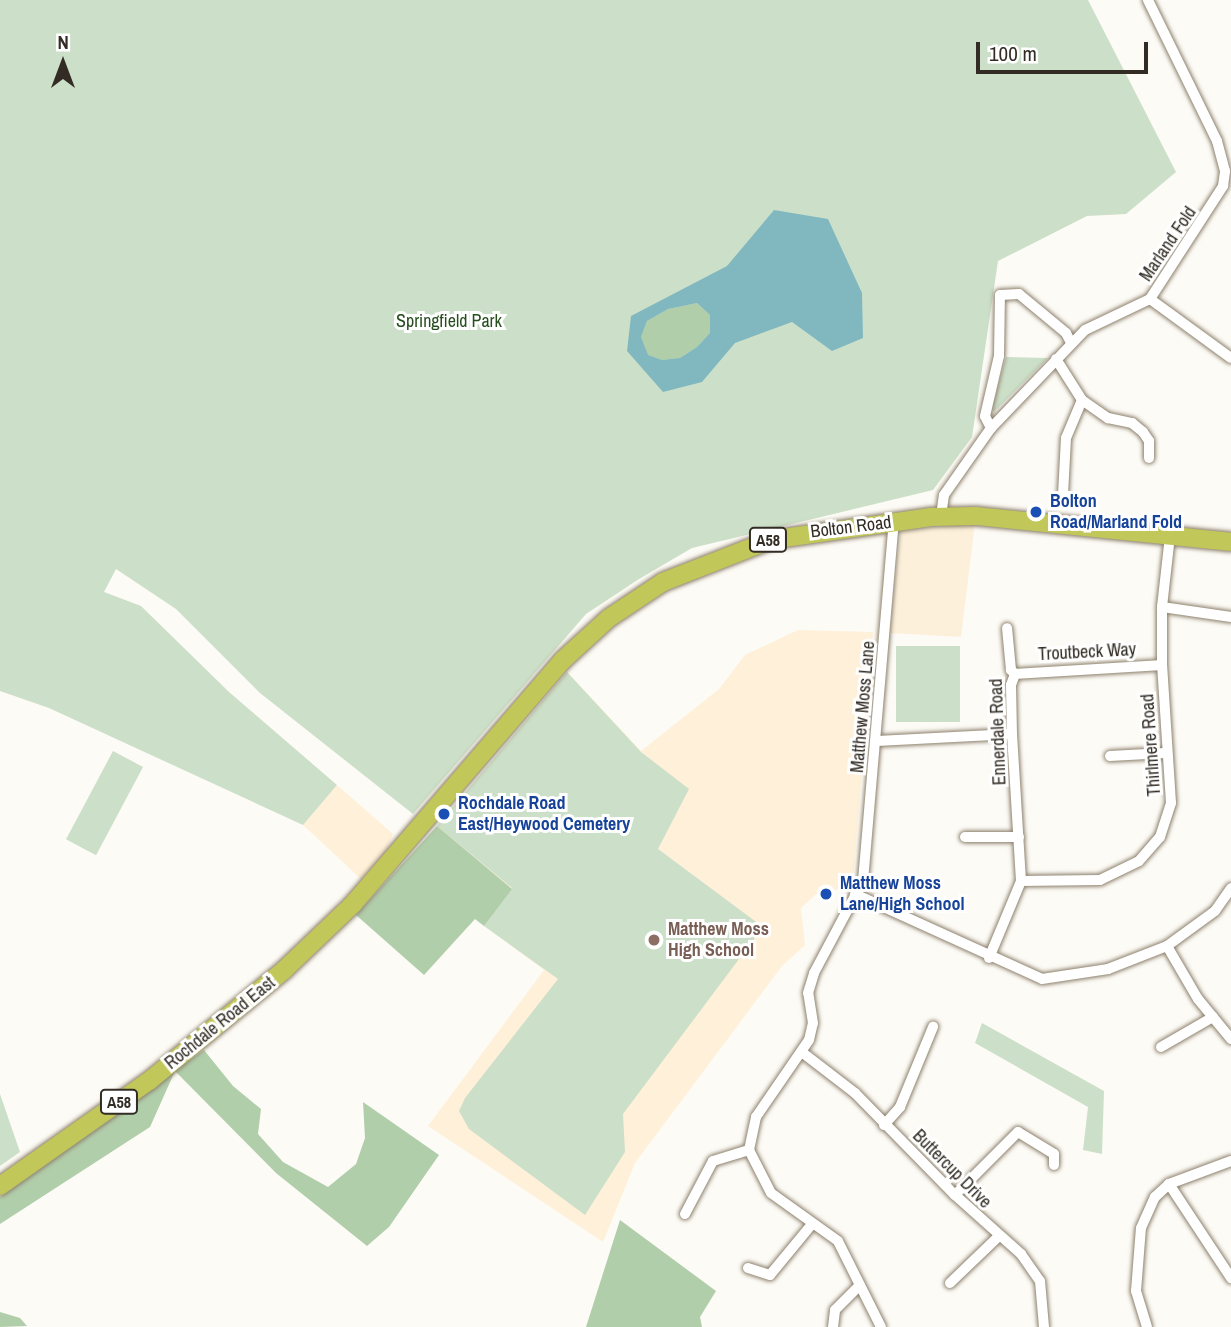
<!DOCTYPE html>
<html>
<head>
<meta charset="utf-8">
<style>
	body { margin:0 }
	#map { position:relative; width:1231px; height:1327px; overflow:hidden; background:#fdfbf6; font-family:"Archivo Narrow",sans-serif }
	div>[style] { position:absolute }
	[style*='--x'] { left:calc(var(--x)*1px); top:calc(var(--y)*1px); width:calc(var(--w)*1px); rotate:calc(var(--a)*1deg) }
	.commercial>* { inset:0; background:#fcf0db }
	.built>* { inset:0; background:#fff0d9 }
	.green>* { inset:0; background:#ccdfc8; transform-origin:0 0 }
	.forest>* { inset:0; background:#b1ceab }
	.water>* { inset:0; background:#81b8c0 }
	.roads { filter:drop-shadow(0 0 2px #8d816d) drop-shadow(0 0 2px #8d816d) }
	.street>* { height:10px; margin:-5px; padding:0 5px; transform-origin:5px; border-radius:5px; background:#fff }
	.highway>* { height:18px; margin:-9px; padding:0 9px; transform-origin:9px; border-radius:9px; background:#c1c758 }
	.dots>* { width:19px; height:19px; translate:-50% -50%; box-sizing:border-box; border:4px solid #fff; border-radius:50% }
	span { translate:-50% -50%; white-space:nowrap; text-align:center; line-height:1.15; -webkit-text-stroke:6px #fff; paint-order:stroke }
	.shield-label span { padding:2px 5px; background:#fff; border:2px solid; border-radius:5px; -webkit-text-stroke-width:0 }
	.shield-label { font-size:16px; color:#322c24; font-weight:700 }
	.street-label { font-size:18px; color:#322c24 }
	.park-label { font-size:18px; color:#264e1e }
	.transit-label { font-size:18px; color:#164399; font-weight:700 }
	.left { translate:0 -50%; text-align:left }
	.education-label { font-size:18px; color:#785e54; font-weight:700 }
	.north { position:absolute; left:28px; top:28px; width:70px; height:70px; -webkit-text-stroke:5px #fff; paint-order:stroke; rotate:0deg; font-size:19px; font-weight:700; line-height:28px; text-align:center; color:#322c24 }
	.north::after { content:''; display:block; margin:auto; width:24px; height:32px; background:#322c24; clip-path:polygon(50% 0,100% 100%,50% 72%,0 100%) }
	.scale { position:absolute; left:976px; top:42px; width:172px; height:32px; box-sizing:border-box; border:4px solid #322c24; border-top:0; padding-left:9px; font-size:21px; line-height:24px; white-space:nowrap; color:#322c24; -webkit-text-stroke:5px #fff; paint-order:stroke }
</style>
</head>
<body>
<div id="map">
	<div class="commercial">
		<div style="clip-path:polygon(975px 523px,961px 637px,889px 633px,901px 531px)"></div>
	</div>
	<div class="built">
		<div style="clip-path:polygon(798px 630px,873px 632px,853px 880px,841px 889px,815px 895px,801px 908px,805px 945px,782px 966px,635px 1163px,603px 1242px,428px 1126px,544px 970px,484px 926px,511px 888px,437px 826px,567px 672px,641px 751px,719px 689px,745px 655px)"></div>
		<div style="clip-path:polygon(337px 785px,393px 834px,387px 850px,361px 879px,303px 825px)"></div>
	</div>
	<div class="green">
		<div style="clip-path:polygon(0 0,1088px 0,1176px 172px,1126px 214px,1087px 216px,998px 261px,972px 437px,933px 490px,692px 548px,639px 579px,586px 614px,413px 814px,260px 693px,176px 609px,116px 569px,104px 592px,141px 606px,229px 692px,337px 785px,303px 825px,49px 708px,0 691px)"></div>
		<div style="clip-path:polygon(1006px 357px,1048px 358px,994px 412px,992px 409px)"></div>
		<div style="left:896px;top:646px;width:64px;height:76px"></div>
		<div style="clip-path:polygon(567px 672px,641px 752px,689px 789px,658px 849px,763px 927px,623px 1114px,625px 1152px,585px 1215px,469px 1129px,459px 1111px,465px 1098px,558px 979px,484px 926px,512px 888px,437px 826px)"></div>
		<div style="left:113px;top:751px;width:34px;height:100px;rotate:28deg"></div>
		<div style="clip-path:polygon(982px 1023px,1104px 1091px,1102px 1154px,1083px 1150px,1088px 1107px,975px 1043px)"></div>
		<div style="clip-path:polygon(0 1094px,20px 1152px,0 1166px)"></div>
	</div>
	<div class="forest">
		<div style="clip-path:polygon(697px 303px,710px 315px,710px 333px,697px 347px,680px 358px,662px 360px,647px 355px,641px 337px,647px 321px,668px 309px)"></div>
		<div style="clip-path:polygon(437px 826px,512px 889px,484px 926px,475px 919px,424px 975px,356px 915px)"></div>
		<div style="clip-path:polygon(204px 1050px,233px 1086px,261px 1109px,258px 1134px,283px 1162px,328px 1187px,356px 1164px,365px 1138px,363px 1102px,439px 1155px,389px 1227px,367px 1246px,276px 1173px,175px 1071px,150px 1127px,0 1224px,0 1197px)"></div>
		<div style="clip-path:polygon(620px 1220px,716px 1291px,700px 1317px,702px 1327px,586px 1327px)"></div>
		<div style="clip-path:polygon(0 1312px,20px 1318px,27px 1326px,0 1327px)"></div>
	</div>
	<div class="water">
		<div style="clip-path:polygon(evenodd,774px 210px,828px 219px,862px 293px,863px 338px,832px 351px,792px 322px,735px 343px,702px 382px,663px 392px,627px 351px,631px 316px,727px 266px,774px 210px,697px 303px,710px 315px,710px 333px,697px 347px,680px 358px,662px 360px,648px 355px,641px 337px,647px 321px,668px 309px,697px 303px)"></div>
	</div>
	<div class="roads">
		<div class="street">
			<div style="--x:1150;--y:299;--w:100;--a:36.1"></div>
			<div style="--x:1056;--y:359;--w:49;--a:57.6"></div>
			<div style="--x:1082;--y:400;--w:32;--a:35"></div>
			<div style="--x:1108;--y:418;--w:25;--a:12"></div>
			<div style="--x:1132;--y:423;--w:14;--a:39"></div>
			<div style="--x:1143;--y:432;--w:11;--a:56"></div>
			<div style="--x:1149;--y:441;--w:17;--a:90"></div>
			<div style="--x:991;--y:428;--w:13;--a:-117"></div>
			<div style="--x:985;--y:416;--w:62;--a:-76.9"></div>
			<div style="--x:999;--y:356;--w:61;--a:-89.1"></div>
			<div style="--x:1000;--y:295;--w:19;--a:-3"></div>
			<div style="--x:1019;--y:294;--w:61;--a:39.7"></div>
			<div style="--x:1066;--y:333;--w:11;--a:63"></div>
			<div style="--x:1063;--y:495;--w:57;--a:-87"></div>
			<div style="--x:1066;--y:438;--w:41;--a:-67.2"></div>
			<div style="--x:941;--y:516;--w:21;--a:-82"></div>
			<div style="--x:944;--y:495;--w:82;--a:-55"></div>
			<div style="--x:991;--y:428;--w:136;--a:-46.2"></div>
			<div style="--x:1085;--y:330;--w:72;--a:-25.5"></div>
			<div style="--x:1150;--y:299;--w:135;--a:-57.1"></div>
			<div style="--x:1223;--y:186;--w:15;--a:-82"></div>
			<div style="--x:1225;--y:171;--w:31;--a:-105"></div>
			<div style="--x:1217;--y:141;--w:157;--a:-116.1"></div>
			<div style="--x:1162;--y:607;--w:70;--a:8.2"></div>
			<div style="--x:1015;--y:674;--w:147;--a:-3.5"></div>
			<div style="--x:877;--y:741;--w:135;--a:-3"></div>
			<div style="--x:1110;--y:756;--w:55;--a:-3.1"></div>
			<div style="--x:965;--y:837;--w:54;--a:0"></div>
			<div style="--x:1021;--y:881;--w:79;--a:-0.7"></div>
			<div style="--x:1100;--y:880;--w:43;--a:-26"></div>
			<div style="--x:1139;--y:861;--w:32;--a:-49"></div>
			<div style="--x:1160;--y:837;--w:36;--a:-72"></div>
			<div style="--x:1171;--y:803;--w:138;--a:-93.7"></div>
			<div style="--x:1162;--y:665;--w:58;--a:-90"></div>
			<div style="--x:1162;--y:607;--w:71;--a:-83.6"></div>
			<div style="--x:855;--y:894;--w:205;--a:24.4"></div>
			<div style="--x:1042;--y:979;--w:67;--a:-8.6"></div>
			<div style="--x:1108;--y:969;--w:63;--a:-21.3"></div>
			<div style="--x:1167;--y:946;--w:59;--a:-36.1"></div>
			<div style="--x:1215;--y:911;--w:28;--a:-55"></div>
			<div style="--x:1167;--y:946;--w:61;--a:59.7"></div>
			<div style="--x:1198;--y:999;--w:52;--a:50.5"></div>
			<div style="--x:989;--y:958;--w:83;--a:-67.4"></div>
			<div style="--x:1021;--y:881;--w:147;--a:-93.5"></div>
			<div style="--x:1012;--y:734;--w:49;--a:-91.2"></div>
			<div style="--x:1011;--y:685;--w:12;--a:-70"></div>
			<div style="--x:1015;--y:674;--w:6;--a:-135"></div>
			<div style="--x:1011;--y:670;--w:42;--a:-95.4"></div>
			<div style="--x:1161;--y:1047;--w:60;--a:-30"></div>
			<div style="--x:803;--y:1053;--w:66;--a:37.6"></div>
			<div style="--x:855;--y:1093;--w:143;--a:45.6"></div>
			<div style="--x:955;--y:1195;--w:89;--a:41.8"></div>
			<div style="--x:1021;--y:1254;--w:33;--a:55"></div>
			<div style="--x:1040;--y:1281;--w:46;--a:85"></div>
			<div style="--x:884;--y:1125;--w:24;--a:-48"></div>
			<div style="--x:900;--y:1107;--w:87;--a:-67.6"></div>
			<div style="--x:1169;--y:1184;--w:113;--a:56.6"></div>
			<div style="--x:955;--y:1195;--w:89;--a:-45"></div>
			<div style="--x:1018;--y:1132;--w:42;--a:31.4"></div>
			<div style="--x:1054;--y:1154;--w:11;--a:90"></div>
			<div style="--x:685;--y:1214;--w:60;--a:-62.2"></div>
			<div style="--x:713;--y:1161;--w:38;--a:-17"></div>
			<div style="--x:748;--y:1268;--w:23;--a:18"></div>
			<div style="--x:770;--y:1275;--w:66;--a:-50.5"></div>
			<div style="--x:950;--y:1283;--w:68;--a:-43.8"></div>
			<div style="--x:833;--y:1327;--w:17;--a:-83"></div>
			<div style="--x:835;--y:1310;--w:35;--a:-45"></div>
			<div style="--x:881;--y:1327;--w:96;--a:-116.6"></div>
			<div style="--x:838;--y:1241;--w:82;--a:-144.4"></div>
			<div style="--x:771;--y:1193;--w:48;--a:-117.1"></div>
			<div style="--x:749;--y:1150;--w:34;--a:-78"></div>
			<div style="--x:756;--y:1117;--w:93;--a:-55.5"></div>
			<div style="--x:809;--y:1040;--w:17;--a:-77"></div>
			<div style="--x:813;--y:1023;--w:30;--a:-99"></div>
			<div style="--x:808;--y:993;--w:21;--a:-73"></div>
			<div style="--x:814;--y:973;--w:104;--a:-62"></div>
			<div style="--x:863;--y:881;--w:361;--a:-85.1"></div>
			<div style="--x:1147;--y:1327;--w:38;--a:-107"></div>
			<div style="--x:1136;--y:1291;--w:63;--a:-85.5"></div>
			<div style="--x:1141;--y:1228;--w:34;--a:-66"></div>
			<div style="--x:1155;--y:1197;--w:19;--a:-43"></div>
			<div style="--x:1169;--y:1184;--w:66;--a:-20.4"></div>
		</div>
		<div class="highway">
			<div style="--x:0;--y:1186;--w:182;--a:-35.2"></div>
			<div style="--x:149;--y:1081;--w:175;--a:-39.4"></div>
			<div style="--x:284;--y:970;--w:95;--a:-43.7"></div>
			<div style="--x:353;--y:904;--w:322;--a:-49.3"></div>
			<div style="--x:563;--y:660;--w:62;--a:-42.4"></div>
			<div style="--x:609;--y:618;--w:65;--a:-33.7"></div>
			<div style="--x:663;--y:582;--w:115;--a:-21.4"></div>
			<div style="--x:770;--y:540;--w:163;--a:-8.1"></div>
			<div style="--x:931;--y:517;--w:45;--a:-1.3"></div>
			<div style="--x:976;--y:516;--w:256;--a:5.8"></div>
		</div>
	</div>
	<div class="dots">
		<div style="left:1036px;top:512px;background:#1a4fb4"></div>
		<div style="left:444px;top:814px;background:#1a4fb4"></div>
		<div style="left:826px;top:894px;background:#1a4fb4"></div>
		<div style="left:654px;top:940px;background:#8d6e63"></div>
	</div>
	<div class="shield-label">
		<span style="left:768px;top:540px">A58</span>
		<span style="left:119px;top:1102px">A58</span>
	</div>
	<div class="street-label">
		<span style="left:1168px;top:244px;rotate:-56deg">Marland Fold</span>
		<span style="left:851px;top:527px;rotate:-7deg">Bolton Road</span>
		<span style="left:1087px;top:652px;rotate:-3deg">Troutbeck Way</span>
		<span style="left:863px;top:707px;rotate:-85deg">Matthew Moss Lane</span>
		<span style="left:998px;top:732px;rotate:-92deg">Ennerdale Road</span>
		<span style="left:1151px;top:745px;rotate:-94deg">Thirlmere Road</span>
		<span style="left:220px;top:1023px;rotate:-39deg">Rochdale Road East</span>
		<span style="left:952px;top:1169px;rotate:45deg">Buttercup Drive</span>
	</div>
	<div class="park-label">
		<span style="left:449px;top:321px">Springfield Park</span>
	</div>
	<div class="transit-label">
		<span class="left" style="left:1050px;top:512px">Bolton<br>Road/Marland Fold</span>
		<span class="left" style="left:458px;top:814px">Rochdale Road<br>East/Heywood Cemetery</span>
		<span class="left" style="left:840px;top:894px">Matthew Moss<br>Lane/High School</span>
	</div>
	<div class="education-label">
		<span class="left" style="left:668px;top:940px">Matthew Moss<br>High School</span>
	</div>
	<div class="north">N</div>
	<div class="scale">100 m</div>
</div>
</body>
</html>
